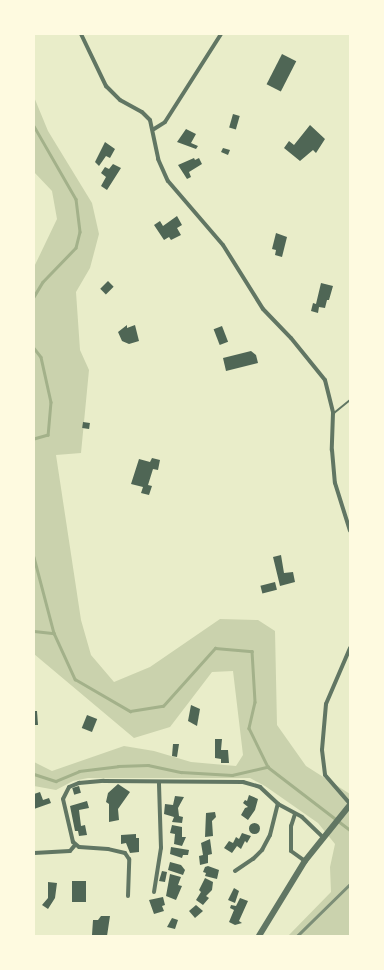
<!DOCTYPE html>
<html>
<head>
<meta charset="utf-8">
<style>
	body { margin:0 }
	#map { position:relative; width:384px; height:970px; overflow:hidden; background:#e9edc9; font-family:"Space Grotesk",sans-serif }
	div>[style] { position:absolute }
	[style*='--x'] { left:calc(var(--x)*1px); top:calc(var(--y)*1px); width:calc(var(--w)*1px); rotate:calc(var(--a)*1deg) }
	.green>* { inset:0; background:#cad2ad }
	.stream>* { height:2.5px; margin:-1.25px; padding:0 1.25px; transform-origin:1.25px; border-radius:1.25px; background:#a3b18a }
	.building>* { inset:0; background:#4f6655; transform-origin:0 0 }
	.round { border-radius:50% }
	.service>* { height:2px; margin:-1px; padding:0 1px; transform-origin:1px; border-radius:1px; background:#617663 }
	.minor>* { height:4px; margin:-2px; padding:0 2px; transform-origin:2px; border-radius:2px; background:#617663 }
	.tertiary>* { height:5.5px; margin:-2.75px; padding:0 2.75px; transform-origin:2.75px; border-radius:2.75px; background:#617663 }
	.rail>* { height:2.5px; margin:-1.25px; padding:0 1.25px; transform-origin:1.25px; border-radius:1.25px; background:#7c8e77 }
	span { translate:-50% -50%; white-space:nowrap; text-align:center; line-height:1.15; -webkit-text-stroke:4px #fefae0; paint-order:stroke }
	.frame { position:absolute; inset:0; border:35px solid #fefae0; pointer-events:none }
</style>
</head>
<body>
<div id="map">
	<div class="green">
		<div style="clip-path:polygon(34px 97px,48px 131px,92px 203px,99px 234px,90px 268px,76px 292px,80px 350px,89px 370px,81px 453px,56px 455px,81px 620px,91px 655px,114px 682px,150px 667px,220px 619px,258px 620px,275px 631px,277px 725px,306px 766px,350px 794px,350px 936px,288px 936px,331px 892px,330px 867px,335px 844px,318px 823px,265px 786px,250px 778px,88px 778px,73px 781px,56px 790px,34px 786px,34px 762px,52px 771px,124px 746px,154px 751px,191px 762px,236px 766px,243px 755px,233px 671px,212px 672px,170px 727px,134px 738px,34px 654px,34px 267px,57px 219px,52px 191px,34px 172px)"></div>
	</div>
	<div class="stream">
		<div style="--x:34;--y:126;--w:84;--a:60.1"></div>
		<div style="--x:76;--y:199;--w:33;--a:83"></div>
		<div style="--x:80;--y:232;--w:16;--a:104"></div>
		<div style="--x:76;--y:248;--w:47;--a:134.1"></div>
		<div style="--x:43;--y:282;--w:17;--a:121"></div>
		<div style="--x:34;--y:348;--w:11;--a:52"></div>
		<div style="--x:41;--y:357;--w:46;--a:77.5"></div>
		<div style="--x:51;--y:402;--w:33;--a:95"></div>
		<div style="--x:48;--y:435;--w:15;--a:164"></div>
		<div style="--x:34;--y:557;--w:79;--a:75.3"></div>
		<div style="--x:54;--y:633;--w:51;--a:65.5"></div>
		<div style="--x:75;--y:679;--w:64;--a:30.2"></div>
		<div style="--x:130;--y:711;--w:33;--a:-9"></div>
		<div style="--x:163;--y:706;--w:78;--a:-48.1"></div>
		<div style="--x:215;--y:648;--w:37;--a:5"></div>
		<div style="--x:252;--y:651;--w:51;--a:86.6"></div>
		<div style="--x:255;--y:702;--w:27;--a:103"></div>
		<div style="--x:249;--y:728;--w:43;--a:64"></div>
		<div style="--x:268;--y:767;--w:103;--a:37.5"></div>
		<div style="--x:34;--y:631;--w:20;--a:6"></div>
		<div style="--x:34;--y:774;--w:23;--a:18"></div>
		<div style="--x:56;--y:781;--w:25;--a:-23"></div>
		<div style="--x:79;--y:771;--w:39;--a:-7"></div>
		<div style="--x:118;--y:766;--w:30;--a:-2"></div>
		<div style="--x:148;--y:765;--w:34;--a:12"></div>
		<div style="--x:181;--y:772;--w:51;--a:3.4"></div>
		<div style="--x:232;--y:775;--w:37;--a:-13"></div>
	</div>
	<div class="building">
		<div style="left:282px;top:54px;width:16px;height:34px;rotate:27deg"></div>
		<div style="left:233px;top:114px;width:7px;height:14px;rotate:16deg"></div>
		<div style="clip-path:polygon(310px 125px,325px 139px,316px 153px,313px 150px,300px 161px,284px 148px,289px 141px,294px 145px)"></div>
		<div style="clip-path:polygon(186px 129px,196px 134px,191px 143px,198px 146px,196px 149px,177px 142px)"></div>
		<div style="clip-path:polygon(105px 142px,115px 149px,110px 158px,106px 156px,99px 166px,95px 162px)"></div>
		<div style="clip-path:polygon(223px 148px,230px 150px,228px 155px,221px 152px)"></div>
		<div style="clip-path:polygon(194px 158px,195px 160px,199px 158px,202px 164px,189px 172px,191px 177px,187px 179px,178px 165px)"></div>
		<div style="clip-path:polygon(113px 164px,121px 168px,107px 190px,101px 186px,106px 177px,101px 173px,105px 167px,109px 169px)"></div>
		<div style="clip-path:polygon(177px 216px,182px 225px,177px 228px,181px 235px,171px 240px,169px 237px,164px 240px,154px 225px,160px 221px,163px 226px)"></div>
		<div style="clip-path:polygon(276px 233px,287px 237px,282px 257px,275px 255px,276px 250px,272px 249px)"></div>
		<div style="left:108px;top:281px;width:8px;height:11px;rotate:45deg"></div>
		<div style="clip-path:polygon(321px 283px,333px 286px,329px 300px,327px 300px,325px 308px,319px 307px,318px 313px,311px 311px,313px 303px,316px 304px)"></div>
		<div style="clip-path:polygon(127px 325px,127px 328px,135px 325px,139px 341px,129px 344px,122px 341px,118px 332px)"></div>
		<div style="left:222px;top:326px;width:17px;height:9px;rotate:69deg"></div>
		<div style="clip-path:polygon(251px 351px,256px 355px,258px 363px,226px 371px,223px 358px)"></div>
		<div style="left:83px;top:422px;width:7px;height:6px;rotate:8deg"></div>
		<div style="clip-path:polygon(152px 458px,160px 460px,158px 470px,153px 469px,148px 485px,152px 486px,149px 495px,141px 493px,143px 487px,131px 484px,139px 459px,150px 462px)"></div>
		<div style="clip-path:polygon(281px 555px,284px 573px,293px 572px,295px 582px,280px 586px,273px 557px)"></div>
		<div style="left:275px;top:582px;width:8px;height:15px;rotate:76deg"></div>
		<div style="clip-path:polygon(191px 705px,200px 709px,197px 726px,188px 721px)"></div>
		<div style="clip-path:polygon(34px 711px,37px 711px,38px 725px,34px 725px)"></div>
		<div style="left:87px;top:715px;width:11px;height:14px;rotate:22deg"></div>
		<div style="clip-path:polygon(215px 739px,222px 739px,221px 750px,228px 750px,229px 763px,221px 763px,221px 759px,215px 758px)"></div>
		<div style="clip-path:polygon(173px 744px,179px 744px,177px 757px,172px 756px)"></div>
		<div style="clip-path:polygon(118px 784px,130px 792px,118px 809px,119px 820px,109px 822px,109px 804px,106px 802px,108px 793px)"></div>
		<div style="left:79px;top:786px;width:7px;height:7px;rotate:74deg"></div>
		<div style="clip-path:polygon(40px 792px,43px 800px,49px 798px,51px 803px,34px 809px,34px 794px)"></div>
		<div style="clip-path:polygon(249px 795px,258px 799px,255px 810px,248px 820px,241px 815px,245px 808px,248px 807px,243px 803px,245px 800px,247px 801px)"></div>
		<div style="clip-path:polygon(175px 796px,184px 797px,178px 808px,179px 816px,183px 817px,182px 823px,172px 822px,174px 817px,164px 814px,165px 804px,173px 805px)"></div>
		<div style="clip-path:polygon(87px 801px,89px 808px,79px 810px,81px 826px,85px 825px,87px 835px,79px 836px,78px 831px,75px 831px,70px 806px)"></div>
		<div style="clip-path:polygon(215px 812px,216px 817px,212px 821px,213px 836px,205px 837px,206px 813px)"></div>
		<div class="round" style="left:248.5px;top:822.5px;width:11px;height:11px"></div>
		<div style="clip-path:polygon(172px 825px,182px 827px,182px 837px,186px 837px,182px 846px,174px 844px,175px 834px,170px 833px)"></div>
		<div style="clip-path:polygon(242px 833px,251px 836px,247px 843px,245px 841px,241px 849px,237px 846px,232px 853px,224px 848px,229px 841px,233px 843px,236px 837px,239px 839px)"></div>
		<div style="clip-path:polygon(136px 834px,136px 838px,139px 838px,139px 852px,130px 853px,126px 843px,121px 844px,121px 835px)"></div>
		<div style="clip-path:polygon(210px 839px,212px 854px,208px 855px,208px 863px,200px 865px,199px 856px,203px 855px,201px 843px)"></div>
		<div style="clip-path:polygon(171px 847px,189px 850px,188px 855px,183px 855px,182px 858px,170px 854px)"></div>
		<div style="clip-path:polygon(170px 862px,181px 865px,185px 870px,183px 875px,168px 870px)"></div>
		<div style="clip-path:polygon(208px 866px,219px 870px,217px 879px,205px 876px,206px 873px,203px 872px,205px 867px)"></div>
		<div style="clip-path:polygon(162px 871px,167px 872px,165px 882px,159px 881px)"></div>
		<div style="clip-path:polygon(170px 874px,181px 877px,178px 885px,182px 886px,176px 900px,166px 896px)"></div>
		<div style="clip-path:polygon(205px 878px,213px 882px,212px 890px,206px 896px,209px 898px,203px 905px,196px 900px,201px 892px,199px 890px)"></div>
		<div style="left:72px;top:881px;width:14px;height:21px"></div>
		<div style="clip-path:polygon(48px 882px,57px 883px,55px 898px,48px 909px,42px 905px,48px 898px)"></div>
		<div style="clip-path:polygon(234px 888px,239px 891px,235px 903px,228px 900px)"></div>
		<div style="clip-path:polygon(163px 897px,165px 905px,162px 906px,164px 911px,154px 914px,149px 900px)"></div>
		<div style="clip-path:polygon(240px 898px,248px 901px,239px 921px,242px 923px,235px 925px,229px 922px,234px 910px,230px 908px,231px 905px,236px 906px)"></div>
		<div style="clip-path:polygon(196px 905px,203px 911px,195px 918px,189px 911px)"></div>
		<div style="clip-path:polygon(101px 916px,110px 916px,107px 936px,92px 935px,93px 920px,98px 920px)"></div>
		<div style="clip-path:polygon(172px 918px,178px 920px,175px 929px,167px 927px)"></div>
	</div>
	<div class="service">
		<div style="--x:334;--y:413;--w:21;--a:-39"></div>
	</div>
	<div class="minor">
		<div style="--x:81;--y:34;--w:58;--a:64.3"></div>
		<div style="--x:106;--y:86;--w:20;--a:45"></div>
		<div style="--x:120;--y:100;--w:25;--a:29"></div>
		<div style="--x:142;--y:112;--w:11;--a:45"></div>
		<div style="--x:150;--y:120;--w:40;--a:78"></div>
		<div style="--x:158;--y:159;--w:24;--a:66"></div>
		<div style="--x:168;--y:181;--w:84;--a:49.3"></div>
		<div style="--x:223;--y:245;--w:75;--a:58"></div>
		<div style="--x:263;--y:309;--w:40;--a:46"></div>
		<div style="--x:291;--y:338;--w:54;--a:51"></div>
		<div style="--x:325;--y:380;--w:34;--a:76"></div>
		<div style="--x:333;--y:413;--w:37;--a:92"></div>
		<div style="--x:332;--y:450;--w:33;--a:85"></div>
		<div style="--x:335;--y:483;--w:50;--a:72.6"></div>
		<div style="--x:154;--y:129;--w:13;--a:-32"></div>
		<div style="--x:165;--y:122;--w:104;--a:-57.5"></div>
		<div style="--x:350;--y:648;--w:61;--a:113.2"></div>
		<div style="--x:326;--y:704;--w:46;--a:95"></div>
		<div style="--x:322;--y:750;--w:25;--a:83"></div>
		<div style="--x:325;--y:775;--w:38;--a:49"></div>
		<div style="--x:295;--y:814;--w:13;--a:108"></div>
		<div style="--x:291;--y:826;--w:25;--a:90"></div>
		<div style="--x:291;--y:851;--w:17;--a:36"></div>
		<div style="--x:34;--y:853;--w:36;--a:-3"></div>
		<div style="--x:70;--y:851;--w:8;--a:-50"></div>
		<div style="--x:235;--y:871;--w:22;--a:-34"></div>
		<div style="--x:253;--y:859;--w:13;--a:-45"></div>
		<div style="--x:262;--y:850;--w:17;--a:-62"></div>
		<div style="--x:270;--y:835;--w:32;--a:-76"></div>
		<div style="--x:154;--y:892;--w:45;--a:-81"></div>
		<div style="--x:161;--y:848;--w:65;--a:-91.8"></div>
		<div style="--x:128;--y:896;--w:37;--a:-88"></div>
		<div style="--x:129;--y:859;--w:7;--a:-124"></div>
		<div style="--x:125;--y:853;--w:17;--a:-167"></div>
		<div style="--x:108;--y:849;--w:29;--a:-176"></div>
		<div style="--x:79;--y:847;--w:8;--a:-140"></div>
		<div style="--x:73;--y:842;--w:44;--a:-103.1"></div>
		<div style="--x:63;--y:799;--w:13;--a:-63"></div>
		<div style="--x:69;--y:787;--w:11;--a:-22"></div>
		<div style="--x:79;--y:783;--w:25;--a:-5"></div>
		<div style="--x:104;--y:781;--w:139;--a:0.4"></div>
		<div style="--x:243;--y:782;--w:18;--a:16"></div>
		<div style="--x:260;--y:787;--w:25;--a:43"></div>
		<div style="--x:278;--y:804;--w:27;--a:28"></div>
		<div style="--x:302;--y:817;--w:29;--a:44"></div>
	</div>
	<div class="tertiary">
		<div style="--x:259;--y:936;--w:88;--a:-58.5"></div>
		<div style="--x:305;--y:861;--w:72;--a:-51.2"></div>
	</div>
	<div class="rail">
		<div style="--x:297;--y:936;--w:74;--a:-44.5"></div>
	</div>
	<div class="frame"></div>
</div>
</body>
</html>
